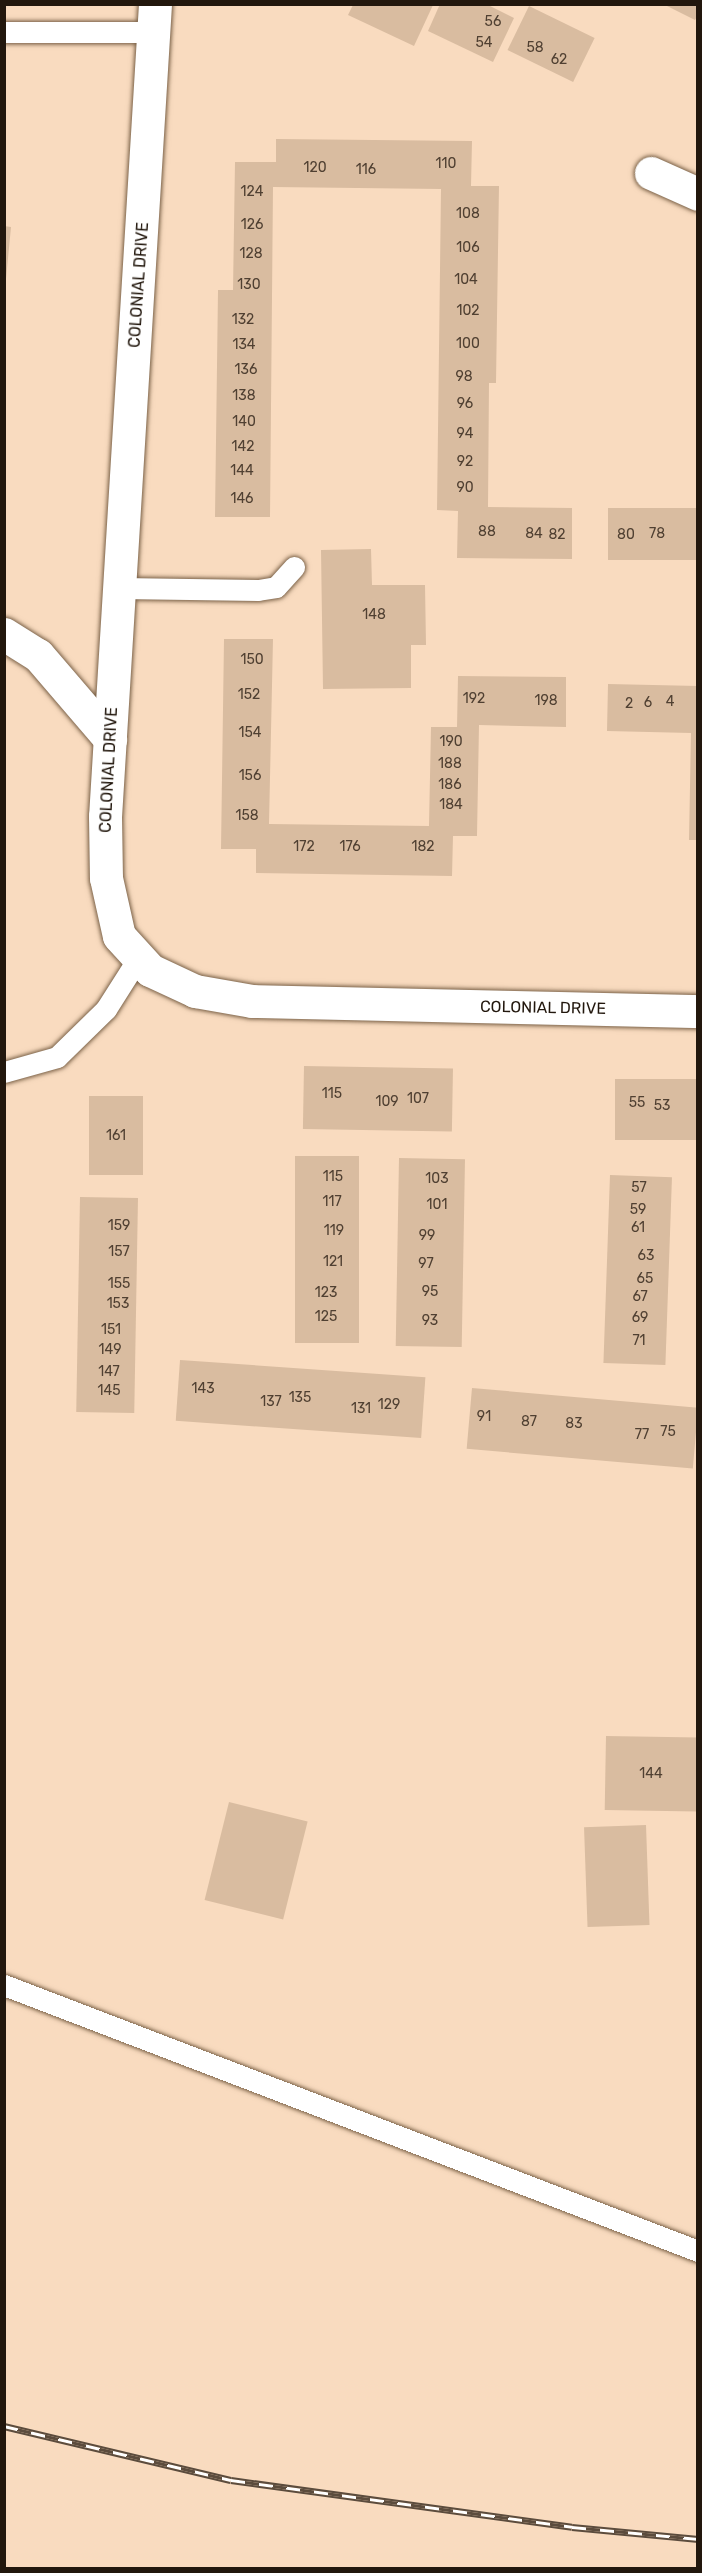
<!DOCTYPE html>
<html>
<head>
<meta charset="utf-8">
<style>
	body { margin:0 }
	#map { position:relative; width:702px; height:2573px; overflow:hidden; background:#f9dbbf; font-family:Rubik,sans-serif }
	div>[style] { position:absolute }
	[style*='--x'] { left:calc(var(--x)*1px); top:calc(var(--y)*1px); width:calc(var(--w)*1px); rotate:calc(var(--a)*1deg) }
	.building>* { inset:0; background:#d9bca0; transform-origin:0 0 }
	.roads { filter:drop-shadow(0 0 2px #7b6248) drop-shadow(0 0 2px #7b6248) }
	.lane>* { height:21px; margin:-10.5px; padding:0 10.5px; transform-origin:10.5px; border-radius:10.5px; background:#fff }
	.street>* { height:33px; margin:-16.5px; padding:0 16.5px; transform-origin:16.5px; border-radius:16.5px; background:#fff }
	.rail>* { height:7px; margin-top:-3.5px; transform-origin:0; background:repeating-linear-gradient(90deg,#fff 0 14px,#5c4c3d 0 28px); box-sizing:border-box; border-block:2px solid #5c4c3d }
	span { translate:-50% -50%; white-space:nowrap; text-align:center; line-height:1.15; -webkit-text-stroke:4.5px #fff; paint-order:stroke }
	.number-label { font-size:14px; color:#504032 }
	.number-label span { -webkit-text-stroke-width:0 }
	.street-label { font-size:16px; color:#22170d }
	.frame { position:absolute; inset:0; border:6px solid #22170d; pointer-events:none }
</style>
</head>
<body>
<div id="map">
	<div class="building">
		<div style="clip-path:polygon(440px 4px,486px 4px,514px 18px,493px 62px,428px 31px)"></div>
		<div style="clip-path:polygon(663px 4px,698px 4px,698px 15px,695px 20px)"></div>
		<div style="clip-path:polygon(353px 5px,433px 5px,414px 46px,348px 15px)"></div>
		<div style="left:529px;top:6px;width:73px;height:49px;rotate:26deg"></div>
		<div style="clip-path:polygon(276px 139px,472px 141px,471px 186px,499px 186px,496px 383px,489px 383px,488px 507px,572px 508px,572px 559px,457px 558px,458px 511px,437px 510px,441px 189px,273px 187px,270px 517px,215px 517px,218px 290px,233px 290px,235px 162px,276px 162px)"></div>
		<div style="clip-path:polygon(4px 226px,11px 227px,6px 279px,4px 279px)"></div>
		<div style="left:608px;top:508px;width:90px;height:52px"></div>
		<div style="clip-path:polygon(371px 549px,372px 585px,425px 585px,426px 645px,411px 645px,411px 688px,323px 689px,321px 550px)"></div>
		<div style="clip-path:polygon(224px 639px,273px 639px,269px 824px,429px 826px,431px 727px,457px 727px,458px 676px,566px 677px,566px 727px,479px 725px,477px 836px,453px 836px,452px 876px,256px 873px,256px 849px,221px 849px)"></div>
		<div style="clip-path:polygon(608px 684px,698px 686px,698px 840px,689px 840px,691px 733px,607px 731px)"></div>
		<div style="left:304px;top:1066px;width:149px;height:63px;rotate:1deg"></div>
		<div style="left:615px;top:1079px;width:83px;height:61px"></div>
		<div style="left:89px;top:1096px;width:54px;height:79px"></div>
		<div style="left:295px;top:1156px;width:64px;height:187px"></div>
		<div style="left:399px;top:1158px;width:66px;height:188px;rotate:1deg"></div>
		<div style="left:610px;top:1175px;width:62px;height:188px;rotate:2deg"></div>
		<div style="left:80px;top:1197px;width:58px;height:215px;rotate:1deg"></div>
		<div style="left:180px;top:1360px;width:246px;height:61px;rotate:4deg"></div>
		<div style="left:472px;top:1388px;width:227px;height:61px;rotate:5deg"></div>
		<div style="left:606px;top:1736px;width:92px;height:74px;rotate:1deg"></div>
		<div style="left:229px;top:1802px;width:81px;height:101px;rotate:14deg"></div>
		<div style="left:646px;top:1825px;width:100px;height:62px;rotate:88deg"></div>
	</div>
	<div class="roads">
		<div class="lane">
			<div style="--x:4;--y:32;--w:150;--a:0"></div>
			<div style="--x:120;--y:588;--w:138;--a:0.8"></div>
			<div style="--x:258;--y:590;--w:18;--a:-9"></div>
			<div style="--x:276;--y:587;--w:27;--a:-48"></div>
			<div style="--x:4;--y:1072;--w:55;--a:-15.8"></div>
			<div style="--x:57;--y:1057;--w:69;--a:-44.4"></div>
			<div style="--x:106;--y:1009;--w:62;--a:-57.6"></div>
			<div style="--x:4;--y:1985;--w:743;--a:20.97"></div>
		</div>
		<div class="street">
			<div style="--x:155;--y:4;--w:814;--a:93.52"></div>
			<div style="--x:105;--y:816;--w:62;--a:89.1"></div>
			<div style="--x:106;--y:878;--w:59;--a:77.4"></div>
			<div style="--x:119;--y:936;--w:46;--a:47.6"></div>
			<div style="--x:150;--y:970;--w:50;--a:25"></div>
			<div style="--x:195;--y:991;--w:58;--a:10"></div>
			<div style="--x:252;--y:1001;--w:446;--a:1.3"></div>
			<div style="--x:651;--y:173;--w:51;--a:24.1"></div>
			<div style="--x:4;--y:634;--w:40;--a:32"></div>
			<div style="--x:38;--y:655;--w:111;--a:49.4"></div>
		</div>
	</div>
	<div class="rail">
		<div style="--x:4;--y:2426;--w:233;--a:13.4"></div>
		<div style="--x:231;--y:2480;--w:344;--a:7.8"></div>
		<div style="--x:572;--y:2527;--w:127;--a:5.4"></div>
	</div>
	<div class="number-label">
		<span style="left:493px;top:22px">56</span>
		<span style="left:484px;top:43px">54</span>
		<span style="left:535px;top:48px">58</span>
		<span style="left:559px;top:60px">62</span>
		<span style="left:446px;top:164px">110</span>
		<span style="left:315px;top:168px">120</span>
		<span style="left:366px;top:170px">116</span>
		<span style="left:252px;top:192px">124</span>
		<span style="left:468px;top:214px">108</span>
		<span style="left:252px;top:225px">126</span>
		<span style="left:468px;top:248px">106</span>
		<span style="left:251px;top:254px">128</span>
		<span style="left:466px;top:280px">104</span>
		<span style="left:249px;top:285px">130</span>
		<span style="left:468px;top:311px">102</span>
		<span style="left:243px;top:320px">132</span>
		<span style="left:468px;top:344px">100</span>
		<span style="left:244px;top:345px">134</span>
		<span style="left:246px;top:370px">136</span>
		<span style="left:464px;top:377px">98</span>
		<span style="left:244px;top:396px">138</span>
		<span style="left:465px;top:404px">96</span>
		<span style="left:244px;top:422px">140</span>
		<span style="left:465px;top:434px">94</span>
		<span style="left:243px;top:447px">142</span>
		<span style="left:465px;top:462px">92</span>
		<span style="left:242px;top:471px">144</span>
		<span style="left:465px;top:488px">90</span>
		<span style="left:242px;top:499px">146</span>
		<span style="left:487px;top:532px">88</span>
		<span style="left:534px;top:534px">84</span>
		<span style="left:657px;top:534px">78</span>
		<span style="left:557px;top:535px">82</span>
		<span style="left:626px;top:535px">80</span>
		<span style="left:374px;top:615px">148</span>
		<span style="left:252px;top:660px">150</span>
		<span style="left:249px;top:695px">152</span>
		<span style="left:474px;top:699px">192</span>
		<span style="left:546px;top:701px">198</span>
		<span style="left:670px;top:702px">4</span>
		<span style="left:648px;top:703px">6</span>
		<span style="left:629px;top:704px">2</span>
		<span style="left:250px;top:733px">154</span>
		<span style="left:451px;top:742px">190</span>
		<span style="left:450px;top:764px">188</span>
		<span style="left:250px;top:776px">156</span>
		<span style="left:450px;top:785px">186</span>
		<span style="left:451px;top:805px">184</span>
		<span style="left:247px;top:816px">158</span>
		<span style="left:304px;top:847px">172</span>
		<span style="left:350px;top:847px">176</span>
		<span style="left:423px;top:847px">182</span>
		<span style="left:332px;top:1094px">115</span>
		<span style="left:418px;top:1099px">107</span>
		<span style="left:387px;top:1102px">109</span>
		<span style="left:637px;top:1103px">55</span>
		<span style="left:662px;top:1106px">53</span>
		<span style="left:116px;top:1136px">161</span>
		<span style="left:333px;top:1177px">115</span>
		<span style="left:437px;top:1179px">103</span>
		<span style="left:639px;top:1188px">57</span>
		<span style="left:332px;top:1202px">117</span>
		<span style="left:437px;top:1205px">101</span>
		<span style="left:638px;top:1210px">59</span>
		<span style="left:119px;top:1226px">159</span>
		<span style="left:638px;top:1228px">61</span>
		<span style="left:334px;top:1231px">119</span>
		<span style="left:427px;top:1236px">99</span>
		<span style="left:119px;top:1252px">157</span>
		<span style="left:646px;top:1256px">63</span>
		<span style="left:333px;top:1262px">121</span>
		<span style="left:426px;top:1264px">97</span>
		<span style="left:645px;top:1279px">65</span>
		<span style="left:119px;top:1284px">155</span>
		<span style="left:430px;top:1292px">95</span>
		<span style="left:326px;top:1293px">123</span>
		<span style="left:640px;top:1297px">67</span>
		<span style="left:118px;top:1304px">153</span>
		<span style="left:326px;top:1317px">125</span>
		<span style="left:640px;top:1318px">69</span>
		<span style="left:430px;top:1321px">93</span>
		<span style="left:111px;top:1330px">151</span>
		<span style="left:639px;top:1341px">71</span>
		<span style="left:110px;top:1350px">149</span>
		<span style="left:109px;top:1372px">147</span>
		<span style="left:203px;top:1389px">143</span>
		<span style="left:109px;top:1391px">145</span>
		<span style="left:300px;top:1398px">135</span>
		<span style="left:271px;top:1402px">137</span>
		<span style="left:389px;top:1405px">129</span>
		<span style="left:361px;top:1409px">131</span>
		<span style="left:484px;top:1417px">91</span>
		<span style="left:529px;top:1422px">87</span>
		<span style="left:574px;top:1424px">83</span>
		<span style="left:668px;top:1432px">75</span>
		<span style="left:642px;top:1435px">77</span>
		<span style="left:651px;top:1774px">144</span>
	</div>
	<div class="street-label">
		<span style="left:139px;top:285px;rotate:-86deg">COLONIAL DRIVE</span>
		<span style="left:109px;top:770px;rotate:-87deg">COLONIAL DRIVE</span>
		<span style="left:543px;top:1008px;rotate:1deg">COLONIAL DRIVE</span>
	</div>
	<div class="frame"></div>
</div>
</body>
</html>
